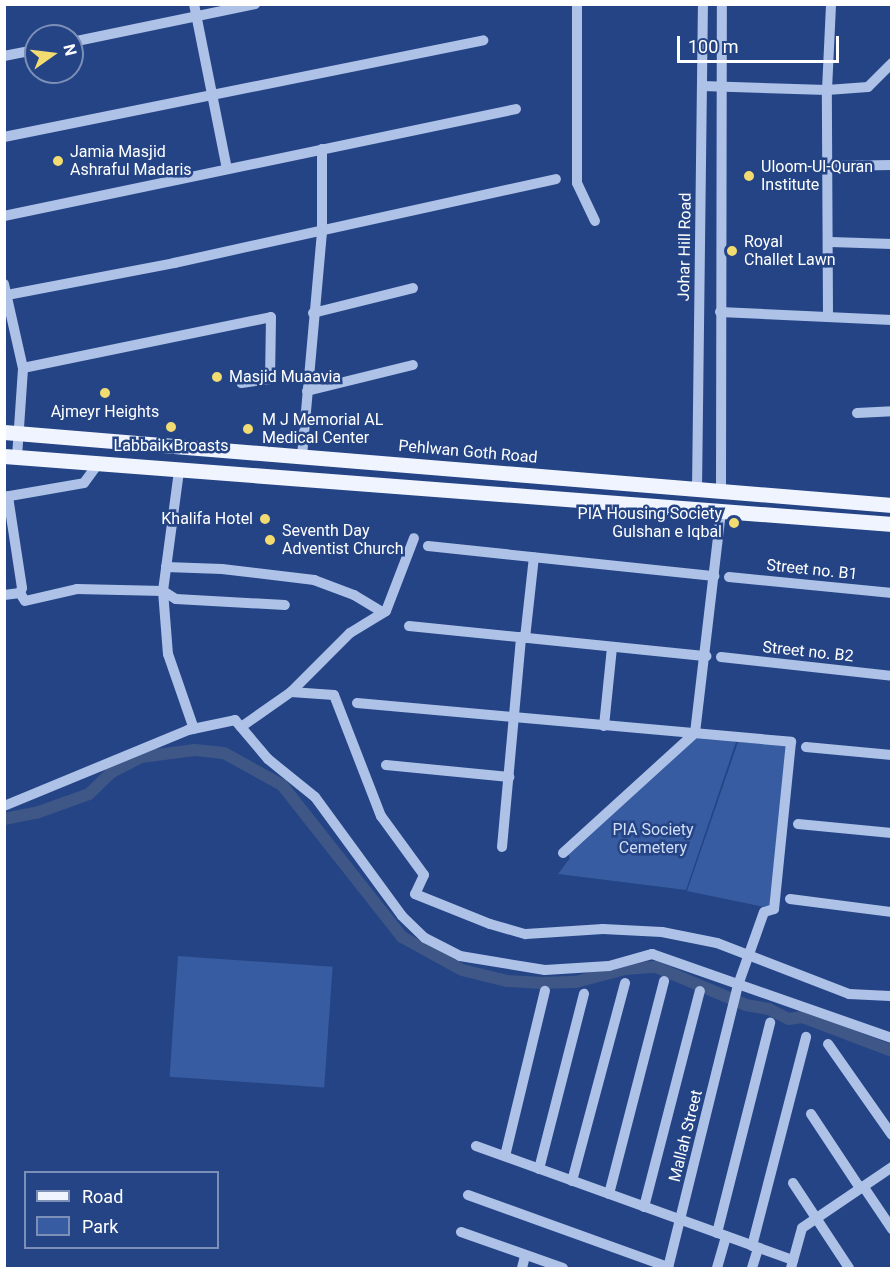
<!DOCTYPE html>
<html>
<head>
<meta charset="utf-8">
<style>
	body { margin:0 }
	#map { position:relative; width:896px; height:1273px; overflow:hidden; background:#244485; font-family:Roboto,sans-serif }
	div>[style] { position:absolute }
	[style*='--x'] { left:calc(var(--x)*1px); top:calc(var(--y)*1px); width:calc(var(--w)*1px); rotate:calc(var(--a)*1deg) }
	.green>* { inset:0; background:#385ca1; transform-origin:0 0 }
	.canal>* { height:12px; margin:-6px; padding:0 6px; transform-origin:6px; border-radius:6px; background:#3f5786 }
	.minor>* { height:10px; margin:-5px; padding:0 5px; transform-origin:5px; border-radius:5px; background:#aec2e8 }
	.major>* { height:15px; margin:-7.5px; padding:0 7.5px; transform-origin:7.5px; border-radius:7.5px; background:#f0f4fe }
	.dots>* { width:16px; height:16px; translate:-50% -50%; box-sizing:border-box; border:3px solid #244485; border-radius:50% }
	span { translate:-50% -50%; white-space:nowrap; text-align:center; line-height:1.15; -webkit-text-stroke:5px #244485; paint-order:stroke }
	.poi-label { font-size:16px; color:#fff }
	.left { translate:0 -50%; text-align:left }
	.right { translate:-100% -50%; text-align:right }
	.street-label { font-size:16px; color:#fff }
	.park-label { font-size:16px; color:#d2def6 }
	.frame { position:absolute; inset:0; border:6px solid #fff; pointer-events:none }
	.legend { position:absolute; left:24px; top:1171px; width:195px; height:78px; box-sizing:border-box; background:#244485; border:2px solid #7c8fb6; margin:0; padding:8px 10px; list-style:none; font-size:18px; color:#fff }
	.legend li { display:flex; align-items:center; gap:12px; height:30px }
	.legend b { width:30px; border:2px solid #7c8fb6 }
	.north { position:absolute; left:24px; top:24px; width:60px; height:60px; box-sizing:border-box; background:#244485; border:2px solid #7c8fb6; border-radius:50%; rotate:76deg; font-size:16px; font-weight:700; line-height:24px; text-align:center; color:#fff }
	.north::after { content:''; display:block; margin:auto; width:21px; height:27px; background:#f2db71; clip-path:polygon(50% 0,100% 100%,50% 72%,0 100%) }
	.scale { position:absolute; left:677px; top:36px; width:162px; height:27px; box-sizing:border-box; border:3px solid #fff; border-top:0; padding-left:8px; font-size:18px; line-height:21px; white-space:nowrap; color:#fff; -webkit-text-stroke:4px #244485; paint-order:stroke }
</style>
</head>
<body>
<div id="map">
	<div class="green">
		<div style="clip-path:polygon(696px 733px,736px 742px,686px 890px,558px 874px,570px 858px,568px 854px)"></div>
		<div style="clip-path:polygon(738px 742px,787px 746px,769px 908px,687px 891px)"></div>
		<div style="left:178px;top:956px;width:155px;height:121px;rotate:4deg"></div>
	</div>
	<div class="canal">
		<div style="--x:4;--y:819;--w:33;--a:-11"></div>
		<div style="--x:36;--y:813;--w:56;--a:-19.7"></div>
		<div style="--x:89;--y:794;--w:32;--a:-44"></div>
		<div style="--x:112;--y:772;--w:33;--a:-27"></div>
		<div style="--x:141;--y:757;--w:54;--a:-7.4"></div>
		<div style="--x:195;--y:750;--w:29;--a:6"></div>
		<div style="--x:224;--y:753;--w:66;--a:28.9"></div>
		<div style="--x:282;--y:785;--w:194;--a:51.7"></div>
		<div style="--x:402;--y:937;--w:68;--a:28.8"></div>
		<div style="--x:462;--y:970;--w:46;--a:13.7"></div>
		<div style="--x:507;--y:981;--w:36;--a:3"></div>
		<div style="--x:543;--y:983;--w:33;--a:-2"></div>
		<div style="--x:576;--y:982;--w:51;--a:-14.9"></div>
		<div style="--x:625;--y:969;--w:31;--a:-4"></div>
		<div style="--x:656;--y:967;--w:98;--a:22.9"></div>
		<div style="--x:746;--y:1005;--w:23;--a:10"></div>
		<div style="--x:769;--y:1009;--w:22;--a:27"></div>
		<div style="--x:789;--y:1019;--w:13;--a:-9"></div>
		<div style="--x:802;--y:1017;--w:96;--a:20.7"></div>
	</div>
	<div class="minor">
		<div style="--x:194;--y:4;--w:168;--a:78.7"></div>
		<div style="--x:577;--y:4;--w:179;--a:90"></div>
		<div style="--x:577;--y:183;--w:42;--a:64.7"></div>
		<div style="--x:72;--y:42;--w:187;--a:-11.7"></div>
		<div style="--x:4;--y:56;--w:33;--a:-11"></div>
		<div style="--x:702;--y:86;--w:125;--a:1.8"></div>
		<div style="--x:827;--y:90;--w:41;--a:-4.2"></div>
		<div style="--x:868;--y:87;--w:34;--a:-45"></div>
		<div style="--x:4;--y:137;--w:489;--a:-11.4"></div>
		<div style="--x:830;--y:166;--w:62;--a:-0.9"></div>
		<div style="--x:4;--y:216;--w:523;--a:-11.8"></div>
		<div style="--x:831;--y:242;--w:61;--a:1.9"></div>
		<div style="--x:4;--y:284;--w:86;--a:77.3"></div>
		<div style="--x:23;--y:368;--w:253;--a:-11.6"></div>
		<div style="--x:271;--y:317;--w:62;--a:90.9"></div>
		<div style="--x:270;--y:379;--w:29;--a:172"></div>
		<div style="--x:7;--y:295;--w:170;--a:-10.8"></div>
		<div style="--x:174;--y:263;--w:391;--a:-12.4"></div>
		<div style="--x:720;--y:312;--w:172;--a:2.7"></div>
		<div style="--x:313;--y:313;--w:103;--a:-14"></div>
		<div style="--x:828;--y:315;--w:225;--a:-90.3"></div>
		<div style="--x:827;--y:90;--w:86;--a:-87.3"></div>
		<div style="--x:307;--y:391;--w:109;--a:-13.8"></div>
		<div style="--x:857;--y:413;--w:35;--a:-3"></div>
		<div style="--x:302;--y:456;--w:226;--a:-84.9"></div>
		<div style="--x:322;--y:231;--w:82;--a:-90"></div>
		<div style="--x:17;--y:457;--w:89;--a:-86.1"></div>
		<div style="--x:179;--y:471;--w:121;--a:97.6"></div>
		<div style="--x:163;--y:591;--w:63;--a:85.5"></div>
		<div style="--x:168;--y:654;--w:79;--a:70.9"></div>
		<div style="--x:697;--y:490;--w:486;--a:-89.3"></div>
		<div style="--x:721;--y:492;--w:488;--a:-89.9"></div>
		<div style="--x:4;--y:497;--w:81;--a:-9.9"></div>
		<div style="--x:84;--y:483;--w:22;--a:-54"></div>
		<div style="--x:428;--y:546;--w:288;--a:6"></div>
		<div style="--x:166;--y:567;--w:56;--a:2"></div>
		<div style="--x:222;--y:569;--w:93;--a:6.8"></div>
		<div style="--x:314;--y:580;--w:43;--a:20.6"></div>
		<div style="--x:354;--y:595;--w:33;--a:31"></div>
		<div style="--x:729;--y:577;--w:164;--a:5.6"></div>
		<div style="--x:20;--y:593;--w:9;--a:58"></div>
		<div style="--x:25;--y:601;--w:53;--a:-13"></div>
		<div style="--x:77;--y:589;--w:86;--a:1.3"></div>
		<div style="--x:163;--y:591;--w:15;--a:32"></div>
		<div style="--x:176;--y:599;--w:109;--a:3.2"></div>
		<div style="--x:4;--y:595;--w:16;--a:-7"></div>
		<div style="--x:20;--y:593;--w:5;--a:-68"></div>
		<div style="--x:22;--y:588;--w:93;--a:-98.7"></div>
		<div style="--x:409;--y:626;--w:299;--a:5.8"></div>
		<div style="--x:525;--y:638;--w:81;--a:-83.7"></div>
		<div style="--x:721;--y:657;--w:172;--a:6.3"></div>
		<div style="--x:291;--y:692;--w:43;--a:4"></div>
		<div style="--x:334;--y:695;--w:130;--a:68.8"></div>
		<div style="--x:381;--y:816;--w:73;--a:53.9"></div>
		<div style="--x:424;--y:875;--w:21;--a:115"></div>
		<div style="--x:415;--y:894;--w:81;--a:21.8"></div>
		<div style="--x:490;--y:924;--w:37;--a:16"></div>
		<div style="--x:526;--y:934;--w:77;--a:-3.7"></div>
		<div style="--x:603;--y:929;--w:59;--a:2.9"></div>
		<div style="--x:662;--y:932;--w:56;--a:11.3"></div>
		<div style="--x:717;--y:943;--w:142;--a:21.1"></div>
		<div style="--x:849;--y:994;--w:41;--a:2.8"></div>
		<div style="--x:357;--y:703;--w:436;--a:5.1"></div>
		<div style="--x:791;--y:742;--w:168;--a:95.8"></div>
		<div style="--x:774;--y:909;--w:10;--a:163"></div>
		<div style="--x:764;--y:912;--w:77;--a:109.6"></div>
		<div style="--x:738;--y:985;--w:292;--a:103.9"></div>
		<div style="--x:604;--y:726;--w:79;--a:-84.2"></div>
		<div style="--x:241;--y:727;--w:61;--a:-35"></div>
		<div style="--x:291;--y:692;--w:83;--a:-45"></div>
		<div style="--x:350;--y:633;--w:42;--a:-31.4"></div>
		<div style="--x:386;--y:611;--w:78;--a:-69"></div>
		<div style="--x:695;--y:733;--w:222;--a:-83.3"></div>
		<div style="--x:806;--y:747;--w:86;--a:5.3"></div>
		<div style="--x:386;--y:765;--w:124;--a:5.6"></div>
		<div style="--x:4;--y:806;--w:199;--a:-22.4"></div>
		<div style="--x:188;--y:730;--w:48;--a:-12"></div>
		<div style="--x:235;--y:720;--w:51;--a:49.8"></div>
		<div style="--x:268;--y:759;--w:60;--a:39"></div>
		<div style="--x:315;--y:797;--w:147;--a:53.8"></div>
		<div style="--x:402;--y:916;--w:32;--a:44"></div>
		<div style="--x:425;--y:938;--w:39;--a:27"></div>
		<div style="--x:460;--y:956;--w:86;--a:9.4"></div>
		<div style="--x:545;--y:970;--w:64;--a:-3.6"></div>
		<div style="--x:609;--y:966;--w:45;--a:-15.6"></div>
		<div style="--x:652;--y:954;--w:254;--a:19.3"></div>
		<div style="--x:798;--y:824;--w:94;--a:5.5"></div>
		<div style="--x:502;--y:847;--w:211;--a:-84.8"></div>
		<div style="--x:563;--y:853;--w:178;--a:-42.3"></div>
		<div style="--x:790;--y:899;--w:103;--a:7.3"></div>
		<div style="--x:828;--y:1044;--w:111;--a:54.9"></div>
		<div style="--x:811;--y:1114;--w:89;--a:56.5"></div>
		<div style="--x:476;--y:1146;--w:337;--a:19.8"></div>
		<div style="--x:505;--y:1156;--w:170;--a:-76.4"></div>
		<div style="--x:539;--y:1169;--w:181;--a:-75.6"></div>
		<div style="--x:572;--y:1181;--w:205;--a:-75"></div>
		<div style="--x:793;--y:1183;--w:102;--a:56.6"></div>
		<div style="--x:863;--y:1186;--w:52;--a:56"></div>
		<div style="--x:609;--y:1194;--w:220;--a:-75.5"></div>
		<div style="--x:468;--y:1195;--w:213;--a:19.8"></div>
		<div style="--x:644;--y:1207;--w:223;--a:-75.5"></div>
		<div style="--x:461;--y:1232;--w:108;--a:19.4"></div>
		<div style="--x:717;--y:1233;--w:217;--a:-75.8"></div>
		<div style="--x:752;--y:1246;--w:216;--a:-75.5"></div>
		<div style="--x:522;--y:1268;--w:12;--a:-76"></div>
		<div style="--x:717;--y:1268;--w:33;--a:-74"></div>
		<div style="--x:752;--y:1268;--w:21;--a:-73"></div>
		<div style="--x:791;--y:1268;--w:41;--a:-74.6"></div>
		<div style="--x:802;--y:1228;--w:109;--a:-34.1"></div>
	</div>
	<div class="major">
		<div style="--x:4;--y:432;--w:891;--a:4.7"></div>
		<div style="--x:4;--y:456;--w:891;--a:4.38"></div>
	</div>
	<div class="dots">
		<div style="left:58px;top:161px;background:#f2db71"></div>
		<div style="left:749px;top:176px;background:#f2db71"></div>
		<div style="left:732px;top:251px;background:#f2db71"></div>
		<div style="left:217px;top:377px;background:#f2db71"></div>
		<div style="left:105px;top:393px;background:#f2db71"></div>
		<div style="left:171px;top:427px;background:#f2db71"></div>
		<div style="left:248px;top:429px;background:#f2db71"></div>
		<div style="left:265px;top:519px;background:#f2db71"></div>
		<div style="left:734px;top:523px;background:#f2db71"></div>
		<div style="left:270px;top:540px;background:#f2db71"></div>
	</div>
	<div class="poi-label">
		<span class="left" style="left:70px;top:161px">Jamia Masjid<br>Ashraful Madaris</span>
		<span class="left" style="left:761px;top:176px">Uloom-Ul-Quran<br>Institute</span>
		<span class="left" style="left:744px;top:251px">Royal<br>Challet Lawn</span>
		<span class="left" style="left:229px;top:377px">Masjid Muaavia</span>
		<span style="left:105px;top:412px">Ajmeyr Heights</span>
		<span class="left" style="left:262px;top:429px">M J Memorial AL<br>Medical Center</span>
		<span style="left:171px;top:446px">Labbaik Broasts</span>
		<span class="right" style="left:722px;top:523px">PIA Housing Society<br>Gulshan e Iqbal</span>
		<span class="right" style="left:253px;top:519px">Khalifa Hotel</span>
		<span class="left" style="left:282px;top:540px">Seventh Day<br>Adventist Church</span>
	</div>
	<div class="street-label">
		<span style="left:685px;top:247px;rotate:-89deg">Johar Hill Road</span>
		<span style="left:468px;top:452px;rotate:5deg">Pehlwan Goth Road</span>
		<span style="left:812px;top:570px;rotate:6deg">Street no. B1</span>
		<span style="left:808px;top:652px;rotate:6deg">Street no. B2</span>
		<span style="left:686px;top:1136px;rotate:-76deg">Mallah Street</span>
	</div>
	<div class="park-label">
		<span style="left:653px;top:839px">PIA Society<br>Cemetery</span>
	</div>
	<div class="frame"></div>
	<ul class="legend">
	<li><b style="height:8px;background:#f0f4fe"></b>Road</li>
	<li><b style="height:16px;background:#385ca1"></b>Park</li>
	</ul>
	<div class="north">N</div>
	<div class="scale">100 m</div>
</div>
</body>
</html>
